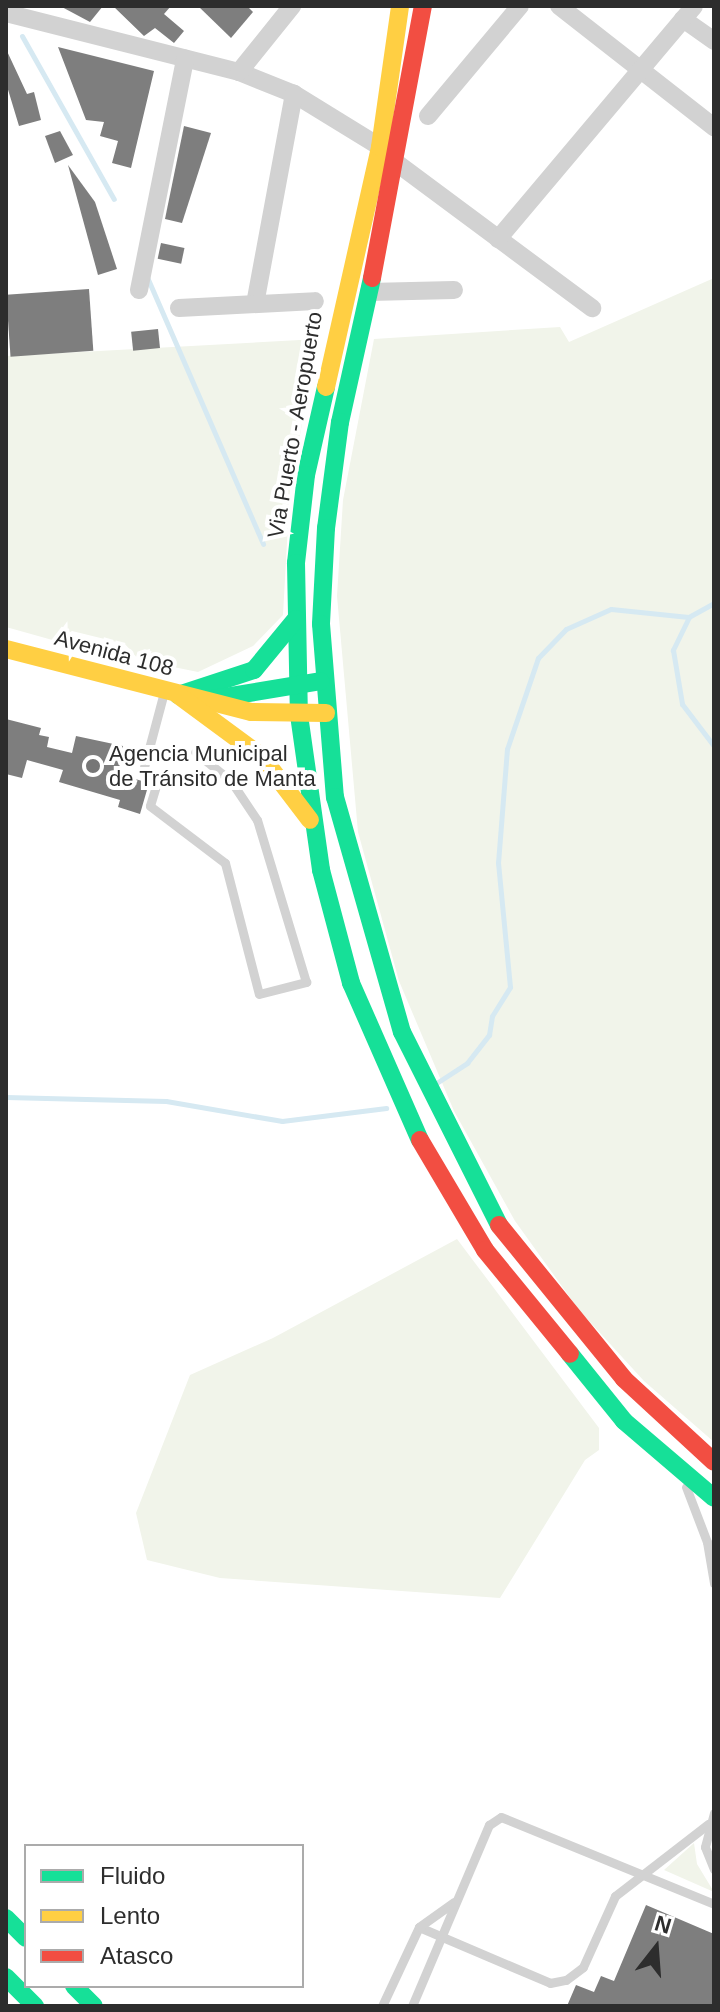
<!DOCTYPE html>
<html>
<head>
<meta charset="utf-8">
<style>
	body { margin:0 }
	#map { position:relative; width:720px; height:2012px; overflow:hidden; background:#fff; font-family:Helvetica,sans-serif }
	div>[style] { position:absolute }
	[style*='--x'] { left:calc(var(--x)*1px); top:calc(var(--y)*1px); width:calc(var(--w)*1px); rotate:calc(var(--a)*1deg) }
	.green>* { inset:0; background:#f1f4ea }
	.stream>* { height:5px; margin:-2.5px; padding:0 2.5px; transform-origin:2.5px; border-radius:2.5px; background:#d6e9f2 }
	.building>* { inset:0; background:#7e7e7e; transform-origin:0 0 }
	.lane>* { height:9px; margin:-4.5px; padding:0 4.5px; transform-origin:4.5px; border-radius:4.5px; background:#d2d2d2 }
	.street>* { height:18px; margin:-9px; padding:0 9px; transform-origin:9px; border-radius:9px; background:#d2d2d2 }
	.fast>* { height:18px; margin:-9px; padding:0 9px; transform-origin:9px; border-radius:9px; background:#16e098 }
	.slow>* { height:18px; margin:-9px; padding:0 9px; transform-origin:9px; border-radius:9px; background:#ffcf43 }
	.jam>* { height:18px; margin:-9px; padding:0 9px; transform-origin:9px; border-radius:9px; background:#f24e42 }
	.dots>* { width:22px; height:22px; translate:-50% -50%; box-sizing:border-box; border:4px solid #fff; border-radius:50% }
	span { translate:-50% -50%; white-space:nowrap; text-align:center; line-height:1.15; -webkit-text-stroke:8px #fff; paint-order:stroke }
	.street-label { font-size:22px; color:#2d2d2d }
	.poi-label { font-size:22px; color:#2d2d2d }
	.left { translate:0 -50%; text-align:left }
	.frame { position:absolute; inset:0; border:8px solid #2d2d2d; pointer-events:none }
	.legend { position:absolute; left:24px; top:1844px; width:280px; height:144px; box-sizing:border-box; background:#fff; border:2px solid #ababab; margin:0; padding:10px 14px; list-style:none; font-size:24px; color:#2d2d2d }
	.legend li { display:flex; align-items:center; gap:16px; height:40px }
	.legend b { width:40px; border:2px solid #ababab }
	.north { position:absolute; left:616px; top:1908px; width:80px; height:80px; -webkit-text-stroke:6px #fff; paint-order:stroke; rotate:17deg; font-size:22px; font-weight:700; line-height:32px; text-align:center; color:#2d2d2d }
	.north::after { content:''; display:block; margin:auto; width:28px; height:36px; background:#2d2d2d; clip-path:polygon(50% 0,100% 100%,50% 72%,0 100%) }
</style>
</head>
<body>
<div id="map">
	<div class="green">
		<div style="clip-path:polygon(714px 278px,714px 1442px,644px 1381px,579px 1310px,515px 1221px,454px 1111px,399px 981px,358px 832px,337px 596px,343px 500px,374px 339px,560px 327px,569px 342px)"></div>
		<div style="clip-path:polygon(318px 339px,290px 488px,283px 615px,253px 646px,198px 672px,139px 660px,125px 644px,72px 631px,56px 641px,6px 627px,6px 356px)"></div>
		<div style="clip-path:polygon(457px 1239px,599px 1428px,599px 1450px,585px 1460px,500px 1598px,220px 1578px,147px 1560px,136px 1513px,190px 1375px,273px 1338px)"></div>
		<div style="clip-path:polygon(694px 1843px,697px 1864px,714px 1892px,664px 1870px)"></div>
	</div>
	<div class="stream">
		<div style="--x:22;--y:36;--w:187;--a:60.6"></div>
		<div style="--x:147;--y:277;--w:291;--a:66.5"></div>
		<div style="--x:714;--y:603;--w:29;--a:151"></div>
		<div style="--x:689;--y:617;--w:37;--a:116"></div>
		<div style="--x:673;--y:650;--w:55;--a:80.5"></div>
		<div style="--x:682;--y:704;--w:53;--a:52.7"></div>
		<div style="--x:438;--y:1082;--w:35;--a:-33"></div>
		<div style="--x:467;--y:1063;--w:36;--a:-52"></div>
		<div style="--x:489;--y:1035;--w:19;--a:-81"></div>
		<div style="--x:492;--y:1016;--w:34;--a:-58"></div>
		<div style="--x:510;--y:987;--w:125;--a:-95.5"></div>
		<div style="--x:498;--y:863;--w:114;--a:-85.5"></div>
		<div style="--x:507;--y:749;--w:96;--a:-71.2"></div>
		<div style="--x:538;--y:658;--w:40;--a:-46"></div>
		<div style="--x:566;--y:629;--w:49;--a:-24"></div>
		<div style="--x:611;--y:609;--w:78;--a:5.9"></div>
		<div style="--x:6;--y:1097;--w:160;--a:1.4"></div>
		<div style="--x:166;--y:1101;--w:118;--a:9.8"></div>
		<div style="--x:282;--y:1121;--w:105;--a:-7.1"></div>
	</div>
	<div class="building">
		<div style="clip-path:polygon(60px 6px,103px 6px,90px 22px)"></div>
		<div style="clip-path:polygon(113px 6px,171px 6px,164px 14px,184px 31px,174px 43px,155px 28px,144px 36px)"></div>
		<div style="clip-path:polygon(198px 6px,247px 6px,253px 12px,231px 38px)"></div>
		<div style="clip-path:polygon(58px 47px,154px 71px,131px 168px,112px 163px,118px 141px,100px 136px,104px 122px,86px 120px)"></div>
		<div style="clip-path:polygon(6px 49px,27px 94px,34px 92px,41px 120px,19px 126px,6px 83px)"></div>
		<div style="clip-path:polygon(184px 126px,211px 133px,182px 223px,165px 219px)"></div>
		<div style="clip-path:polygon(60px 131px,73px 155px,55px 163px,45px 136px)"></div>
		<div style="clip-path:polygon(68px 165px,95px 202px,117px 269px,98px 275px)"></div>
		<div style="left:161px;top:243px;width:24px;height:16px;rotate:12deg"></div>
		<div style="left:89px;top:289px;width:62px;height:83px;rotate:86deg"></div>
		<div style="left:158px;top:329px;width:19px;height:27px;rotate:84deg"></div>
		<div style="clip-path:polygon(6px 719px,41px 728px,39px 735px,49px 737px,47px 747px,72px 753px,76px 736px,123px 746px,118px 774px,149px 783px,140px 814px,118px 807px,120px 800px,59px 782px,63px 770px,27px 760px,22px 778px,6px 774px)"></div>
		<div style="clip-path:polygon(646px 1905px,714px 1934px,714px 2006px,567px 2006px,576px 1985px,594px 1992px,601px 1976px,614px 1981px)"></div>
	</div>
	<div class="lane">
		<div style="--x:164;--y:692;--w:82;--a:104.9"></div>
		<div style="--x:143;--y:771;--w:17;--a:17"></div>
		<div style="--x:159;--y:776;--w:31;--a:107"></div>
		<div style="--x:150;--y:806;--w:94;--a:37.2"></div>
		<div style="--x:225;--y:863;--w:135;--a:75.5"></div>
		<div style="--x:259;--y:994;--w:49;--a:-14.3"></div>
		<div style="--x:306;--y:982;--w:169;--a:-106.8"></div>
		<div style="--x:257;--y:820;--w:47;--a:-123.7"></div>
		<div style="--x:231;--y:781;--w:46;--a:-141.1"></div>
		<div style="--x:686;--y:1487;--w:59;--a:69.1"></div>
		<div style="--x:707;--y:1542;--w:42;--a:80.3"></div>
		<div style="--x:714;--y:1813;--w:35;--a:105"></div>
		<div style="--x:705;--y:1847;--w:24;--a:68"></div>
		<div style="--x:419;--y:1927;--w:142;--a:23.1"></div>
		<div style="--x:550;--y:1983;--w:16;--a:-11"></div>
		<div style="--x:566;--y:1980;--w:21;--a:-37"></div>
		<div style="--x:583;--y:1967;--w:78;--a:-65.7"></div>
		<div style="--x:615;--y:1896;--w:118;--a:-37.7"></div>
		<div style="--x:382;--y:2006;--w:87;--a:-64.9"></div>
		<div style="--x:419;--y:1927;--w:43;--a:-35.5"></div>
		<div style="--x:412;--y:2006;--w:197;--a:-67"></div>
		<div style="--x:489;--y:1825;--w:14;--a:-34"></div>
		<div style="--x:501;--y:1817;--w:230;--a:22.2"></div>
	</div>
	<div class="street">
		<div style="--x:559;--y:6;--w:197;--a:38"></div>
		<div style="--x:6;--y:13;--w:240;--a:14.2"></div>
		<div style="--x:239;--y:72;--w:59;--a:21.8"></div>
		<div style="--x:294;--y:94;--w:101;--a:31.6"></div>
		<div style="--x:683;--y:19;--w:38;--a:35"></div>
		<div style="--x:239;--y:72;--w:85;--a:-51.2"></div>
		<div style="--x:428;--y:116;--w:143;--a:-50.1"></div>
		<div style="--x:398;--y:164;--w:242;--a:36.6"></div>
		<div style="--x:498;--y:239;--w:304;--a:-49.9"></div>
		<div style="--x:139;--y:290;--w:236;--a:-78.7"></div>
		<div style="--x:369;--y:292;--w:85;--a:-1.3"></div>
		<div style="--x:255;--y:304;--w:214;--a:-79.5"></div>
		<div style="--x:179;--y:308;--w:136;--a:-2.9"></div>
	</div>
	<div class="fast">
		<div style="--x:372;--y:278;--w:148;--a:102.5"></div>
		<div style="--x:340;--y:422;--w:107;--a:97.5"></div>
		<div style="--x:326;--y:528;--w:96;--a:93"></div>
		<div style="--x:321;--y:624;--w:174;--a:85.4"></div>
		<div style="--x:335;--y:797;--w:244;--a:74.1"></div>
		<div style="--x:402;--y:1032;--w:216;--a:63.3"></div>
		<div style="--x:326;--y:387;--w:90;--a:102.8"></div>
		<div style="--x:306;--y:475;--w:89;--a:96.5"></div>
		<div style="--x:296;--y:563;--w:152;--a:88.9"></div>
		<div style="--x:299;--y:715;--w:157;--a:81.9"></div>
		<div style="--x:321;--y:870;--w:117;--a:75.1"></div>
		<div style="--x:351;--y:983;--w:171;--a:66.3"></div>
		<div style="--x:178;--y:695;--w:80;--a:-18.2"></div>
		<div style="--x:254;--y:670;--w:66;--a:-50.5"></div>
		<div style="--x:213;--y:699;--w:109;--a:-9.5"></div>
		<div style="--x:570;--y:1354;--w:86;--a:51.1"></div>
		<div style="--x:624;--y:1421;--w:118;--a:40.5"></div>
		<div style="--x:6;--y:1918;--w:28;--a:45"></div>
		<div style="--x:6;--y:1977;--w:41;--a:45"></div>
		<div style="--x:74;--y:1986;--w:28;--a:45"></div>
	</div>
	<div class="slow">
		<div style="--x:326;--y:387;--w:246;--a:-77.3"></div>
		<div style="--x:380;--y:147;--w:142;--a:-81.9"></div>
		<div style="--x:6;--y:649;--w:253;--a:14.4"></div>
		<div style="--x:251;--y:712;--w:75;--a:0.8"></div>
		<div style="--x:178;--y:695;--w:104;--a:36.4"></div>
		<div style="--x:262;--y:757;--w:79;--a:52.7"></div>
	</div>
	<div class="jam">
		<div style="--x:372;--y:278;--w:277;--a:-79.4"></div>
		<div style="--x:420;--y:1140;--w:128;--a:59.4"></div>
		<div style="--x:485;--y:1250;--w:134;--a:50.7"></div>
		<div style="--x:499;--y:1225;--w:198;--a:50.9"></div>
		<div style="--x:624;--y:1379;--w:122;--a:42.7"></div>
	</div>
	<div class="dots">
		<div style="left:93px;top:766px;background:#767676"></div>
	</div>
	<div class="street-label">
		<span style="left:295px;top:425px;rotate:-80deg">Via Puerto - Aeropuerto</span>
		<span style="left:114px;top:653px;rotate:15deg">Avenida 108</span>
	</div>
	<div class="poi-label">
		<span class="left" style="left:109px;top:766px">Agencia Municipal<br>de Tránsito de Manta</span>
	</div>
	<div class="frame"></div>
	<ul class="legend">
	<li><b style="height:10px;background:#16e098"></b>Fluido</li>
	<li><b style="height:10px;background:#ffcf43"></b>Lento</li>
	<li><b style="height:10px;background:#f24e42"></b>Atasco</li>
	</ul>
	<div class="north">N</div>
</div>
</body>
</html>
